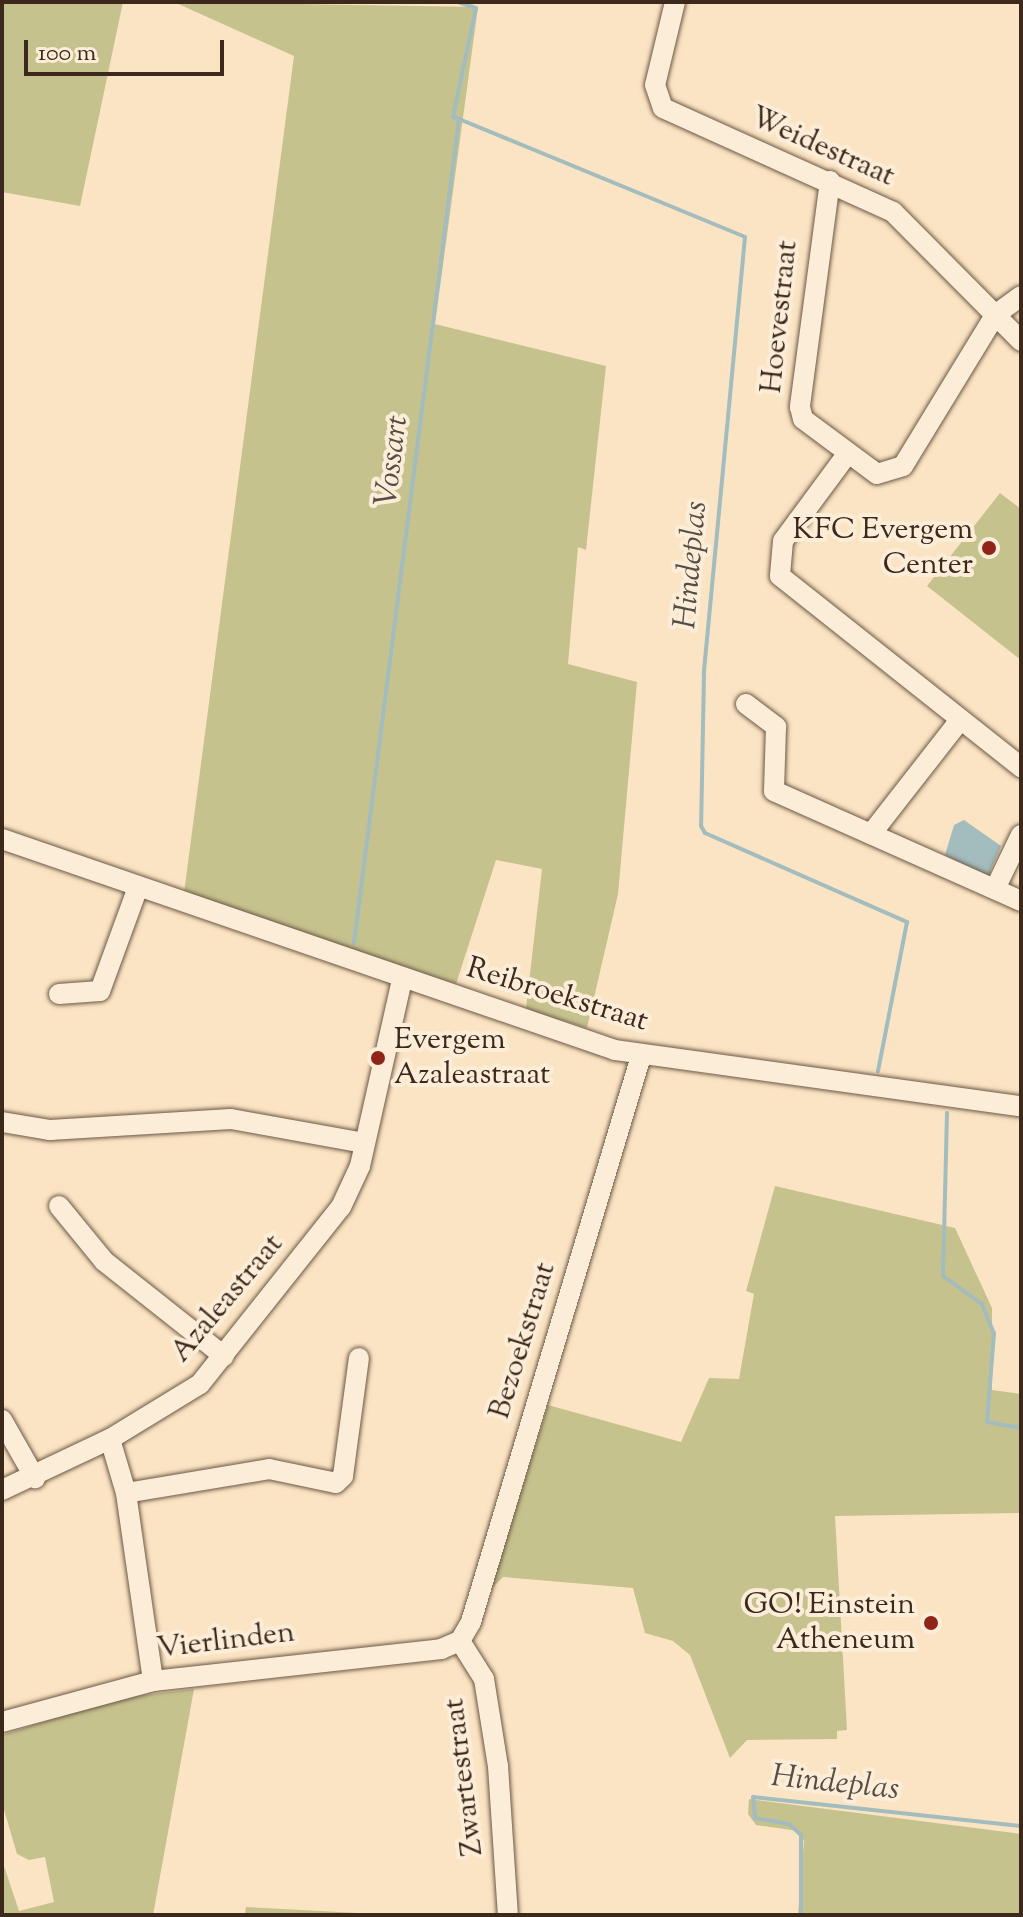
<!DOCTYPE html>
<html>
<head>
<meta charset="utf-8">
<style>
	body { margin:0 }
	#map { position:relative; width:1023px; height:1917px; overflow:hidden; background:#fbe4c3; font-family:"Sorts Mill Goudy",serif }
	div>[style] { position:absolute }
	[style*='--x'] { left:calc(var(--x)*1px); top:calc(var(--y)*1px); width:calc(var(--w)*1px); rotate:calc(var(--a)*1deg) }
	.green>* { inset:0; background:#c6c28e }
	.water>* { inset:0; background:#a3bcbe }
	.stream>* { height:4px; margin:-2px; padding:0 2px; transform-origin:2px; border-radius:2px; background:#a3bcbe }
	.roads { filter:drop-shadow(0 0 2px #6c5846) drop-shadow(0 0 2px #6c5846) }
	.minor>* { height:20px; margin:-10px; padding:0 10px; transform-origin:10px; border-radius:10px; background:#fcedd8 }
	.dots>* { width:22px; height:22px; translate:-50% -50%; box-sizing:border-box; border:4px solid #fcedd8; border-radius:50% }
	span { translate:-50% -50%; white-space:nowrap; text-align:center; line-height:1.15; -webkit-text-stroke:8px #fcedd8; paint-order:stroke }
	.street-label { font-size:30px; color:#3c291c }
	.poi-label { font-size:30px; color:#3c291c }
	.right { translate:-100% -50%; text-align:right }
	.left { translate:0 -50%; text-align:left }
	.water-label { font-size:32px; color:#564e44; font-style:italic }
	.frame { position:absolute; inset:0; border:4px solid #3c291c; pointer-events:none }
	.scale { position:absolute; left:24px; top:40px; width:200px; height:36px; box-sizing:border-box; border:4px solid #3c291c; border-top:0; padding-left:10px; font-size:24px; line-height:28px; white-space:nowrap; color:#3c291c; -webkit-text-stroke:6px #fcedd8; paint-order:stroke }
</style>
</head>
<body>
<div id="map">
	<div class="green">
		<div style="clip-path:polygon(2px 2px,123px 2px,80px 206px,2px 192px)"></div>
		<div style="clip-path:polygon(174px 2px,478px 7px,435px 324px,606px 366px,586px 550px,578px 547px,568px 664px,637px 682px,618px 894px,587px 1028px,526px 1009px,542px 869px,496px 860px,456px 984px,184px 893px,294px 56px)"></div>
		<div style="clip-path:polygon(1000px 493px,1021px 509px,1021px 660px,927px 586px)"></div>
		<div style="clip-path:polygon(775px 1186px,955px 1228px,992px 1308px,992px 1390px,1021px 1394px,1021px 1513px,835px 1516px,847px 1730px,837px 1731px,837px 1739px,747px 1740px,730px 1758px,690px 1655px,673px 1641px,645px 1633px,633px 1588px,503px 1577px,491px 1589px,548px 1405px,681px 1442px,709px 1378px,739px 1379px,754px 1294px,746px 1291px)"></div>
		<div style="clip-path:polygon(194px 1689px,153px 1915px,2px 1915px,2px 1860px,19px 1911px,54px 1902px,45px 1857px,29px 1860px,17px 1854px,2px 1803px,2px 1735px,119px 1698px)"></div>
		<div style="clip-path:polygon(749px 1799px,1021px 1834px,1021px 1915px,798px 1915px,804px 1841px,798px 1831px,756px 1825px,748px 1814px)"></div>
		<div style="clip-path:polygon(246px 1907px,396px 1915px,245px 1915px)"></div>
	</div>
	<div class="water">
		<div style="clip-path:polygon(964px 820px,1001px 846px,988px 876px,945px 855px,954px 825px)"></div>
	</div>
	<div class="stream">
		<div style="--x:459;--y:119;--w:309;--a:22.4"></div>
		<div style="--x:745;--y:237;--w:439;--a:95.4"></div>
		<div style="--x:704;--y:674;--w:152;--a:91.1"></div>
		<div style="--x:701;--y:826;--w:8;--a:60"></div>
		<div style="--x:705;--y:833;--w:221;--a:23.8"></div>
		<div style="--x:907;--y:922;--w:152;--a:101"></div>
		<div style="--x:354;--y:943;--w:831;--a:-82.74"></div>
		<div style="--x:459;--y:119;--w:6;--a:-162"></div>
		<div style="--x:453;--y:117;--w:111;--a:-78.1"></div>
		<div style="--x:476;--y:8;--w:19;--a:-162"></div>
		<div style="--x:947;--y:1113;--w:163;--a:91.4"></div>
		<div style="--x:943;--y:1276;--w:48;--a:35.7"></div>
		<div style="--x:982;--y:1304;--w:31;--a:68"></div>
		<div style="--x:994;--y:1333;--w:89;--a:94.5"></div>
		<div style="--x:987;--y:1422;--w:35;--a:10"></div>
		<div style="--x:801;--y:1915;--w:80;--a:-90"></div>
		<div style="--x:801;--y:1835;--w:16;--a:-137"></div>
		<div style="--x:789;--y:1824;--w:35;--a:-170"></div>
		<div style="--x:755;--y:1818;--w:21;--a:-95"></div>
		<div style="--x:753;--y:1797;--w:270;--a:6.2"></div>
	</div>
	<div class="roads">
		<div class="minor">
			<div style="--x:675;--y:2;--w:85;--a:103.5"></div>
			<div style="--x:655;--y:85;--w:24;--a:71"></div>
			<div style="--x:663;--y:108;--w:252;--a:24.3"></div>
			<div style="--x:893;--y:212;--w:182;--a:45.2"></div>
			<div style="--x:830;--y:181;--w:228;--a:97.6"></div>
			<div style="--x:800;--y:407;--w:12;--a:76"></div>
			<div style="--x:803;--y:419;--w:92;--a:36.6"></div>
			<div style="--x:877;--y:474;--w:27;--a:-17"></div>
			<div style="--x:903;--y:466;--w:177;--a:-58.6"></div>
			<div style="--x:995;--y:315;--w:32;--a:-36"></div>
			<div style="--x:848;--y:453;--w:109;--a:126.5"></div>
			<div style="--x:783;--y:541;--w:35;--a:95"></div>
			<div style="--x:780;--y:576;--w:308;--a:38.4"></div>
			<div style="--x:746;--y:704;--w:38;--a:37"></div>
			<div style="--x:776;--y:727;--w:64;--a:91.8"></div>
			<div style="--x:774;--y:791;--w:270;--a:24"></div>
			<div style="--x:871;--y:834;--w:145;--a:-52"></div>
			<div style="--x:2;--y:839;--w:648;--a:18.99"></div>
			<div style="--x:615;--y:1050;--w:410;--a:7.9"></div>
			<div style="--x:995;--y:889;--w:60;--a:-64.3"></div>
			<div style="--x:59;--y:994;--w:41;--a:-4.2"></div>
			<div style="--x:100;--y:991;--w:111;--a:-69.9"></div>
			<div style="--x:2;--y:1122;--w:49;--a:9.5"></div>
			<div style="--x:50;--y:1130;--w:181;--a:-3.5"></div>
			<div style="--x:231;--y:1119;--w:136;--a:10.2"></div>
			<div style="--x:59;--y:1206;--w:71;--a:50.7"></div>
			<div style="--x:104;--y:1261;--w:153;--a:38.4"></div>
			<div style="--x:2;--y:1420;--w:67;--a:60.4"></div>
			<div style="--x:110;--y:1439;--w:56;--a:73.5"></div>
			<div style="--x:126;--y:1493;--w:190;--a:81.8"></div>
			<div style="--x:2;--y:1490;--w:119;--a:-25.3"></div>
			<div style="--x:110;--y:1439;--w:105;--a:-31.4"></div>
			<div style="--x:200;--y:1384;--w:226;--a:-51.5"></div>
			<div style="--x:341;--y:1207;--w:45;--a:-65.1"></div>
			<div style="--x:360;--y:1166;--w:192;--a:-77.3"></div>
			<div style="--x:126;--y:1493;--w:145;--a:-9.5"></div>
			<div style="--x:269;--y:1469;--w:68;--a:11.8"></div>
			<div style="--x:336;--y:1483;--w:10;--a:-45"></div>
			<div style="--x:343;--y:1476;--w:119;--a:-82.3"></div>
			<div style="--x:460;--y:1641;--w:45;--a:57.7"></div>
			<div style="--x:484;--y:1679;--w:88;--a:80.9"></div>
			<div style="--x:498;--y:1766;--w:149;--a:86.2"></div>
			<div style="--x:2;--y:1722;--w:156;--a:-15.2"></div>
			<div style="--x:153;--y:1681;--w:290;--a:-6.3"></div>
			<div style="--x:441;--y:1649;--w:21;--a:-23"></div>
			<div style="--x:460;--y:1641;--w:22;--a:-60"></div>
			<div style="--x:471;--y:1622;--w:591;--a:-73.28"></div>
		</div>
	</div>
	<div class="dots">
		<div style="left:989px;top:548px;background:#8f2418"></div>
		<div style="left:378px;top:1058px;background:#8f2418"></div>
		<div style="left:931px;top:1623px;background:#8f2418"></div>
	</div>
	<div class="street-label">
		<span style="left:822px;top:148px;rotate:24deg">Weidestraat</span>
		<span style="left:781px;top:317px;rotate:-84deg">Hoevestraat</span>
		<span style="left:557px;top:996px;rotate:17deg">Reibroekstraat</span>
		<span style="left:228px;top:1299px;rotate:-50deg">Azaleastraat</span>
		<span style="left:524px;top:1341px;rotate:-73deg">Bezoekstraat</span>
		<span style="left:226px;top:1642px;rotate:-7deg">Vierlinden</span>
		<span style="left:465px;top:1777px;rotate:-97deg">Zwartestraat</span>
	</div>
	<div class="poi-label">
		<span class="right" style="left:973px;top:548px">KFC Evergem<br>Center</span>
		<span class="left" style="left:394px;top:1058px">Evergem<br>Azaleastraat</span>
		<span class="right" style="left:915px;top:1623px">GO! Einstein<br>Atheneum</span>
	</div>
	<div class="water-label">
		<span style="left:393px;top:461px;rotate:-83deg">Vossart</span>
		<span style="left:692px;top:565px;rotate:-85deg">Hindeplas</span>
		<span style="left:835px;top:1784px;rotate:6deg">Hindeplas</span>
	</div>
	<div class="frame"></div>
	<div class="scale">100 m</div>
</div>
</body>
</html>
